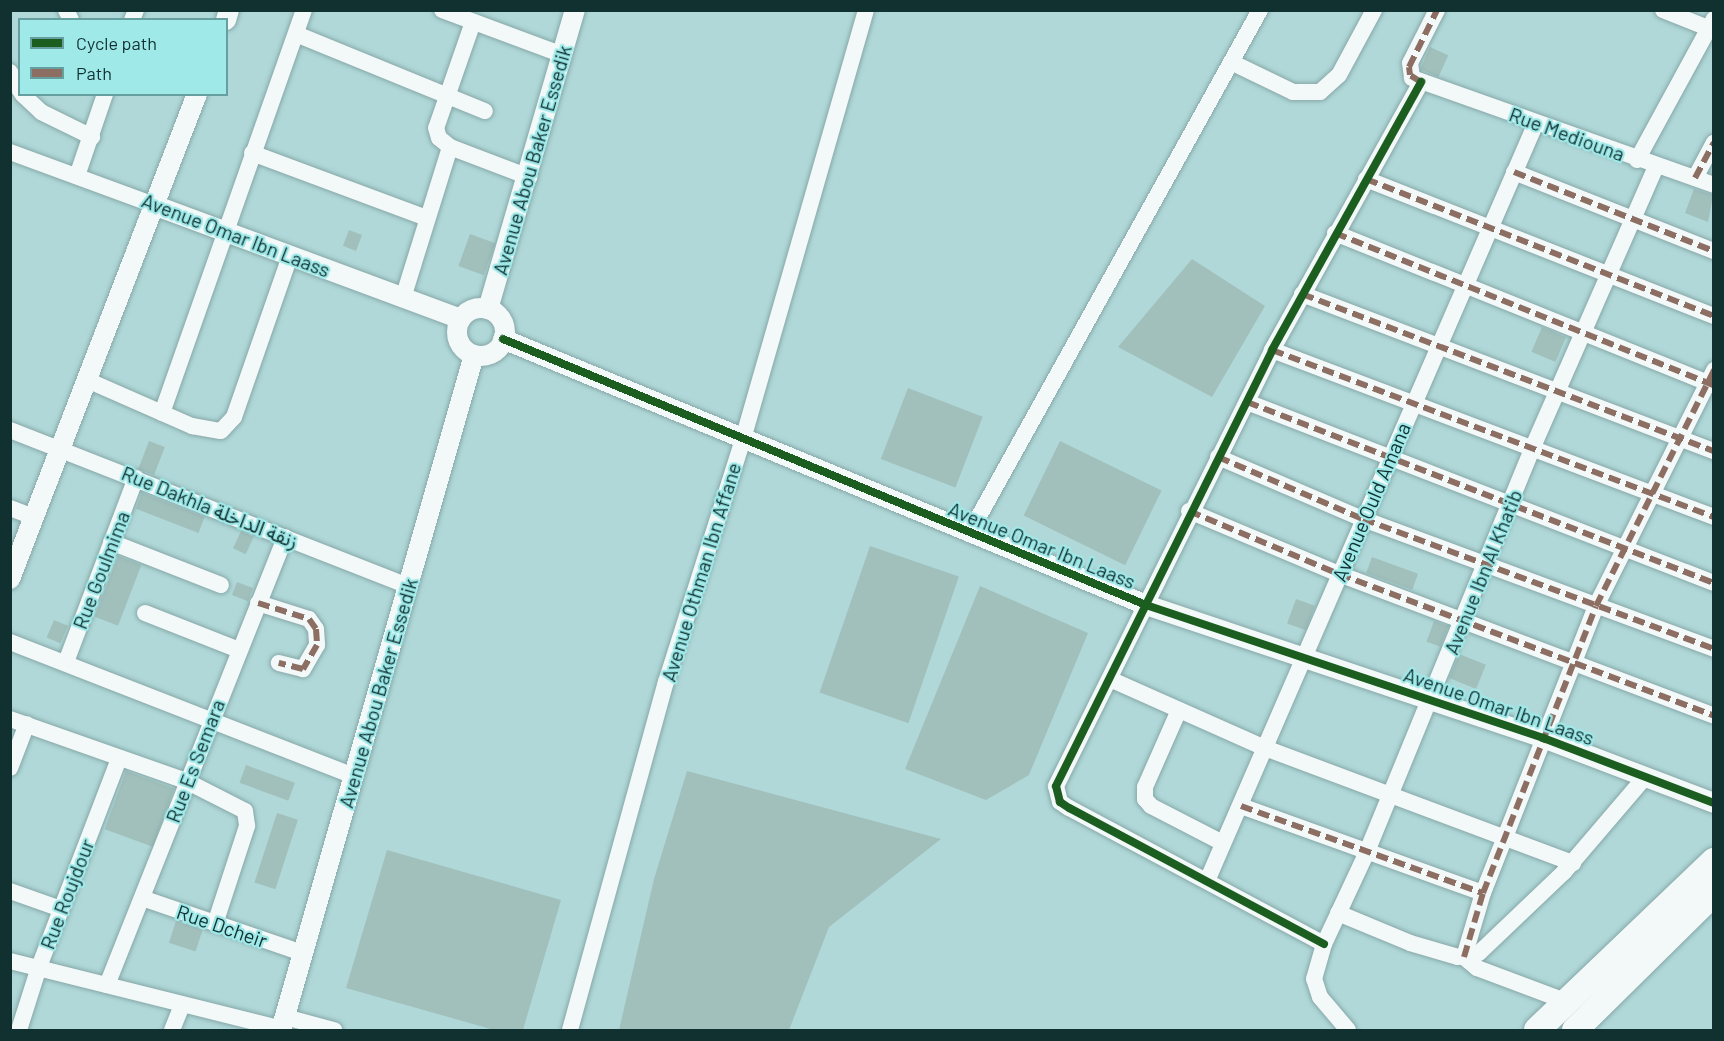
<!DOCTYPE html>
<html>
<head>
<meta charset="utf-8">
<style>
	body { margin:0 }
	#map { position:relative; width:1724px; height:1041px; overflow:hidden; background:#b0d8d8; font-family:Barlow,"Noto Sans Arabic",sans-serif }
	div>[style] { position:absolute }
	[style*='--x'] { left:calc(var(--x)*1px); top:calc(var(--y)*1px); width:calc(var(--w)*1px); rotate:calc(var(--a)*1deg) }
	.building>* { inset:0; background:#a1c0bc; transform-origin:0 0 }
	.roads { filter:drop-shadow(0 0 2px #87a7a8) drop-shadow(0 0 2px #87a7a8) }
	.minor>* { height:16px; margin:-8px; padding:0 8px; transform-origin:8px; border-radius:8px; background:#f3f9f9 }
	.tertiary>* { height:20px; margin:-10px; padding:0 10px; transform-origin:10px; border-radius:10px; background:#f3f9f9 }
	.tertiary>.ring { margin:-10px; padding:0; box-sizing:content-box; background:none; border:20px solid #f3f9f9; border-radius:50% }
	.primary>* { height:26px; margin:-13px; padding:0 13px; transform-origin:13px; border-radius:13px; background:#f3f9f9 }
	.quiet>* { height:6px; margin-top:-3px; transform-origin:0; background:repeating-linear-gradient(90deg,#8d6e63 0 12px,transparent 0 18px) }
	.cycleway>* { height:8px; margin:-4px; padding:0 4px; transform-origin:4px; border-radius:4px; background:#1b5e20 }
	span { translate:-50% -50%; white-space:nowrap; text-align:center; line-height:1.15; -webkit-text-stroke:4.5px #9fe9e9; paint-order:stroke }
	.street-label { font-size:20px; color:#113131 }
	.frame { position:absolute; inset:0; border:12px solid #113131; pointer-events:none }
	.legend { position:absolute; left:18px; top:18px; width:210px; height:78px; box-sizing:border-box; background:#9fe9e9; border:2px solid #669f9f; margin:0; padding:8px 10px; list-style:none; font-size:18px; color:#113131 }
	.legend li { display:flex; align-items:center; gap:12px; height:30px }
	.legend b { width:30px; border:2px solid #669f9f }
</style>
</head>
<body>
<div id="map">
	<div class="building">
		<div style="left:1430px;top:47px;width:20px;height:24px;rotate:24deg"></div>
		<div style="clip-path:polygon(1694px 189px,1713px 195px,1708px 222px,1685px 213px)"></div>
		<div style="left:349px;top:230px;width:14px;height:17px;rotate:21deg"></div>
		<div style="left:470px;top:234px;width:27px;height:34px;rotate:20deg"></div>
		<div style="clip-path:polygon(1192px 259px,1265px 306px,1212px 397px,1118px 347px)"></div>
		<div style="left:1542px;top:327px;width:26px;height:27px;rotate:23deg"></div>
		<div style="left:908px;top:388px;width:80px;height:76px;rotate:21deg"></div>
		<div style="left:149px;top:441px;width:17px;height:30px;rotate:21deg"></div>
		<div style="left:1060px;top:441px;width:113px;height:83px;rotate:26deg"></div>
		<div style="left:142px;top:493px;width:67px;height:17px;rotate:21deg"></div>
		<div style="left:241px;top:531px;width:14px;height:19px;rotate:25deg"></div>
		<div style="left:870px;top:546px;width:94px;height:155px;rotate:19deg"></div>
		<div style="left:118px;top:556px;width:25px;height:65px;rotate:21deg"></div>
		<div style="left:1372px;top:557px;width:49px;height:17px;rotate:20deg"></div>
		<div style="left:237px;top:582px;width:17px;height:14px;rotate:21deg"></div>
		<div style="clip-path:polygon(980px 586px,1088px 633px,1029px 775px,986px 800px,905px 769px)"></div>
		<div style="left:1296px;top:599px;width:20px;height:26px;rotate:20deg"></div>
		<div style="left:54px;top:620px;width:15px;height:19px;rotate:23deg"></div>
		<div style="left:1434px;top:621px;width:15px;height:22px;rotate:20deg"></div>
		<div style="left:1459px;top:654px;width:29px;height:26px;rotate:22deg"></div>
		<div style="left:246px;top:765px;width:52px;height:19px;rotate:20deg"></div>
		<div style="left:126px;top:771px;width:51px;height:62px;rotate:20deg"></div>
		<div style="clip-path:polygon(687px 771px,941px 839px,829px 927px,789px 1030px,619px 1030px,654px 879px)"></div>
		<div style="left:277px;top:813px;width:22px;height:73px;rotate:18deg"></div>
		<div style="clip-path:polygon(387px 850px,561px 900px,523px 1030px,494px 1030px,346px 988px)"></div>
		<div style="left:176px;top:921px;width:28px;height:23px;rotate:18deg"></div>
	</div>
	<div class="roads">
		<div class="minor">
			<div style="--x:66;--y:10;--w:11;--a:63"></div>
			<div style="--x:442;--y:10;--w:129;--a:20.4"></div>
			<div style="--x:1437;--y:10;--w:59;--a:117"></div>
			<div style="--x:1410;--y:63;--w:15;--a:82"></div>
			<div style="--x:1412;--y:78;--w:320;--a:19.5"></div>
			<div style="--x:1663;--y:10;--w:48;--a:21.8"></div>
			<div style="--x:132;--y:20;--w:11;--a:-68"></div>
			<div style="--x:473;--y:22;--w:112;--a:109.2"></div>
			<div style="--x:436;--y:128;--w:10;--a:73"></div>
			<div style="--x:439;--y:138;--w:14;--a:39"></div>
			<div style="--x:450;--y:147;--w:85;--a:20.8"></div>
			<div style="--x:296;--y:34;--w:204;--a:22.2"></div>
			<div style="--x:1231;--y:62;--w:69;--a:25.8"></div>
			<div style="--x:1293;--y:92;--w:27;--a:0"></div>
			<div style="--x:1320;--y:92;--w:25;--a:-42"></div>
			<div style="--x:1339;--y:75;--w:74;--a:-61.7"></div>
			<div style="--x:10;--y:72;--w:21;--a:62"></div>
			<div style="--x:22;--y:94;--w:26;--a:43"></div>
			<div style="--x:41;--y:112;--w:57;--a:26.1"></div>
			<div style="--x:10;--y:152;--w:153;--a:20.2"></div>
			<div style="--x:252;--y:153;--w:187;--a:20.4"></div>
			<div style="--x:1637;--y:160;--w:161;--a:-61.4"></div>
			<div style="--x:1514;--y:172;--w:215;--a:21.6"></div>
			<div style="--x:77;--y:176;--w:87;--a:-71.1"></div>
			<div style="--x:1695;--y:178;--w:40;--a:-62"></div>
			<div style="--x:1366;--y:179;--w:374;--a:21.5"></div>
			<div style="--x:1335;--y:233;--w:408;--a:21.9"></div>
			<div style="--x:1302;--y:294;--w:441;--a:20.9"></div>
			<div style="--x:403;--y:298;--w:158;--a:-72.7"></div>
			<div style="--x:1272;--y:350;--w:472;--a:20.7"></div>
			<div style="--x:87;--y:380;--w:115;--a:23.7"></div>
			<div style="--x:192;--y:426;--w:29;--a:10"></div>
			<div style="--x:221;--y:431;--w:19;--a:-47"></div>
			<div style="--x:234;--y:417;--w:170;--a:-70.8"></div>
			<div style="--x:1247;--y:402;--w:501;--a:21.19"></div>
			<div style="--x:162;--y:413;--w:427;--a:-70.6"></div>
			<div style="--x:10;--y:430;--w:428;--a:21.4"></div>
			<div style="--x:1218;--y:457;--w:158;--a:23.2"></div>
			<div style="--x:1363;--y:519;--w:374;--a:20.3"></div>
			<div style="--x:10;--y:508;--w:26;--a:21"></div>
			<div style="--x:1189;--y:511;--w:163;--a:22.8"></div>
			<div style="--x:1339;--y:574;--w:401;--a:20.7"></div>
			<div style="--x:969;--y:534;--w:599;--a:-60.95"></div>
			<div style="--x:111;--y:542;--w:118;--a:21.4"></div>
			<div style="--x:258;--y:603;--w:53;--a:17.4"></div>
			<div style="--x:309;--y:619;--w:12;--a:55"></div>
			<div style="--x:316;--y:629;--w:16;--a:86"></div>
			<div style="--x:317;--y:645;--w:28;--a:120"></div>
			<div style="--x:303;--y:669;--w:25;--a:-166"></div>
			<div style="--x:145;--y:613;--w:101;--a:21.5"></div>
			<div style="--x:10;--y:642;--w:369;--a:21.3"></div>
			<div style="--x:66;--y:662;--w:197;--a:-69.2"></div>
			<div style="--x:1112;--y:680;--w:167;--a:24"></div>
			<div style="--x:1265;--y:748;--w:329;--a:20.5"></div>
			<div style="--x:1179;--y:710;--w:84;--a:113.8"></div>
			<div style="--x:1145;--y:787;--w:12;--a:90"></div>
			<div style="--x:1145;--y:799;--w:9;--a:49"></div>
			<div style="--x:1151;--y:806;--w:81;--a:27.2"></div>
			<div style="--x:10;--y:719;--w:187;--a:19.4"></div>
			<div style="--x:186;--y:781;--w:66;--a:27"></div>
			<div style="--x:245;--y:811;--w:15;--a:82"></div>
			<div style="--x:247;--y:826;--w:103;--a:108.1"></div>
			<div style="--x:10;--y:768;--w:47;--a:-68.9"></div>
			<div style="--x:1241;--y:806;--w:257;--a:19.8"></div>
			<div style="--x:1207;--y:881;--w:826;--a:-66.54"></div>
			<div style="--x:10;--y:891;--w:54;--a:19.4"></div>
			<div style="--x:142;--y:898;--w:170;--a:18.9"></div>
			<div style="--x:1338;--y:913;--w:78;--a:22.6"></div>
			<div style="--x:1410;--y:943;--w:50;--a:16.3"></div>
			<div style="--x:1458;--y:957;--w:21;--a:-11"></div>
			<div style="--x:1479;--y:953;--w:117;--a:-43.6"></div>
			<div style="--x:1564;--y:872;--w:126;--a:-49.5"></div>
			<div style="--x:1324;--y:944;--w:289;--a:-151.9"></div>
			<div style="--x:1069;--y:808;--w:11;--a:-146"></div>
			<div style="--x:1060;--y:802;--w:16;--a:-104"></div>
			<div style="--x:1056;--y:786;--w:487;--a:-63.6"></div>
			<div style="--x:1272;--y:350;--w:307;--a:-60.9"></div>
			<div style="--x:10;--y:961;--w:280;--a:14"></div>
			<div style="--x:107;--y:985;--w:482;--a:-68.3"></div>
			<div style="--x:1565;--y:1001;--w:94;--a:-159.4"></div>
			<div style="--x:1477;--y:968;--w:17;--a:-140"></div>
			<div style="--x:1464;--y:957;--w:67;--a:-73.5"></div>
			<div style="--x:1483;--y:893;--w:308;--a:-68.5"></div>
			<div style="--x:1596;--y:606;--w:264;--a:-63.4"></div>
			<div style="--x:285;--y:1017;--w:51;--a:14.9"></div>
			<div style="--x:19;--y:1030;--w:66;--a:-72.4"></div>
			<div style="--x:39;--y:967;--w:223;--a:-69"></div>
			<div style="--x:172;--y:1030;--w:27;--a:-68"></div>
			<div style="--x:570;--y:1030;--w:361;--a:-74.6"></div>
			<div style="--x:666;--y:682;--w:255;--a:-72.4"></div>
			<div style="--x:743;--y:439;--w:446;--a:-74"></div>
			<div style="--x:1348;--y:1030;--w:43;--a:-130.3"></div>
			<div style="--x:1320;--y:997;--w:19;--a:-108"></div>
			<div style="--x:1314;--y:979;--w:36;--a:-74"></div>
			<div style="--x:1324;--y:944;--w:99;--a:-65"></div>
			<div style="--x:1366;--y:854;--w:438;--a:-67.7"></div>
			<div style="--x:1532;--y:449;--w:309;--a:-66.3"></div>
		</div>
		<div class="tertiary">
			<div style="--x:226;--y:20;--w:10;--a:-73"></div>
			<div style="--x:154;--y:205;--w:327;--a:20.4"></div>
			<div class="ring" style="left:457px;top:308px;width:28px;height:28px"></div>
			<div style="--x:488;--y:309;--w:311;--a:-73.8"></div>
			<div style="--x:503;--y:339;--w:696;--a:22.47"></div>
			<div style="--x:1146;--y:605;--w:419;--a:18.5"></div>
			<div style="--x:1543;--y:738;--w:183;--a:20.8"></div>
			<div style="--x:10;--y:579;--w:520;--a:-68.92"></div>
			<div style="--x:281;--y:1030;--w:702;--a:-74.04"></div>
		</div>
		<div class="primary">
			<div style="--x:1537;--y:1030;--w:245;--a:-43.7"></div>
			<div style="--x:1575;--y:1030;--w:195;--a:-44.6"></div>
		</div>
	</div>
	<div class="quiet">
		<div style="--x:1421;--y:82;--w:13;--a:-148"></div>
		<div style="--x:1410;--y:75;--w:8;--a:-97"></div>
		<div style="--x:1409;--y:67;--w:64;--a:-63.8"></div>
		<div style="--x:1514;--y:172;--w:215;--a:21.6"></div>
		<div style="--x:1695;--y:178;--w:40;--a:-62"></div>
		<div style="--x:1366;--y:179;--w:374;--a:21.5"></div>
		<div style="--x:1335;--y:233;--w:408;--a:21.9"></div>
		<div style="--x:1302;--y:294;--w:441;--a:20.9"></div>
		<div style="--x:1272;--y:350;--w:472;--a:20.7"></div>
		<div style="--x:1247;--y:402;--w:501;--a:21.19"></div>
		<div style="--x:1218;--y:457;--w:158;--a:23.2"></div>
		<div style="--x:1363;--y:519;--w:374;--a:20.3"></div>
		<div style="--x:1189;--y:511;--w:163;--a:22.8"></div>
		<div style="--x:1339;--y:574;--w:401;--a:20.7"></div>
		<div style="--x:258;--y:603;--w:53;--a:17.4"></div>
		<div style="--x:309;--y:619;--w:12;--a:55"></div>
		<div style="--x:316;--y:629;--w:16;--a:86"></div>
		<div style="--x:317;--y:645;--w:28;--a:120"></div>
		<div style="--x:303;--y:669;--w:25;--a:-166"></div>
		<div style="--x:1241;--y:806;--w:257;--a:19.8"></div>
		<div style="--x:1464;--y:957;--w:67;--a:-73.5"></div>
		<div style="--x:1483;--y:893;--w:308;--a:-68.5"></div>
		<div style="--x:1596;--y:606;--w:264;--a:-63.4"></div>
	</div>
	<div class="cycleway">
		<div style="--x:503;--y:339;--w:696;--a:22.47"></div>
		<div style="--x:1146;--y:605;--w:419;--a:18.5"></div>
		<div style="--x:1543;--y:738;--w:183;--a:20.8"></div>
		<div style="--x:1324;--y:944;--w:289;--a:-151.9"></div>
		<div style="--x:1069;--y:808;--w:11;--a:-146"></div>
		<div style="--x:1060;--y:802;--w:16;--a:-104"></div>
		<div style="--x:1056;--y:786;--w:487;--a:-63.6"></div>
		<div style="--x:1272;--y:350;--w:307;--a:-60.9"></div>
	</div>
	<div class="street-label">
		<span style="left:1567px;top:134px;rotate:20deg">Rue Mediouna</span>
		<span style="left:532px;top:160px;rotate:-74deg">Avenue Abou Baker Essedik</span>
		<span style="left:236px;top:235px;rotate:21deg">Avenue Omar Ibn Laass</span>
		<span style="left:1371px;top:502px;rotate:-67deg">Avenue Ould Amana</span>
		<span style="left:210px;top:507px;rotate:22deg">Rue Dakhla زنقة الداخلة</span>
		<span style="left:1042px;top:545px;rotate:22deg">Avenue Omar Ibn Laass</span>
		<span style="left:101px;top:570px;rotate:-69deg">Rue Goulmima</span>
		<span style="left:701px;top:572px;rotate:-73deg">Avenue Othman Ibn Affane</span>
		<span style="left:1483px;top:572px;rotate:-68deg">Avenue Ibn Al Khatib</span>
		<span style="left:378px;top:693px;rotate:-74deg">Avenue Abou Baker Essedik</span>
		<span style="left:1499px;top:706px;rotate:19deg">Avenue Omar Ibn Laass</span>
		<span style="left:195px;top:761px;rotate:-69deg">Rue Es Semara</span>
		<span style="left:67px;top:894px;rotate:-69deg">Rue Roujdour</span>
		<span style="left:222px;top:926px;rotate:19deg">Rue Dcheir</span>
	</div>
	<div class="frame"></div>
	<ul class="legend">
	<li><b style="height:8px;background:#1b5e20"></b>Cycle path</li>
	<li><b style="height:8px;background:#8d6e63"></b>Path</li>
	</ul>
</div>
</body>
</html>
